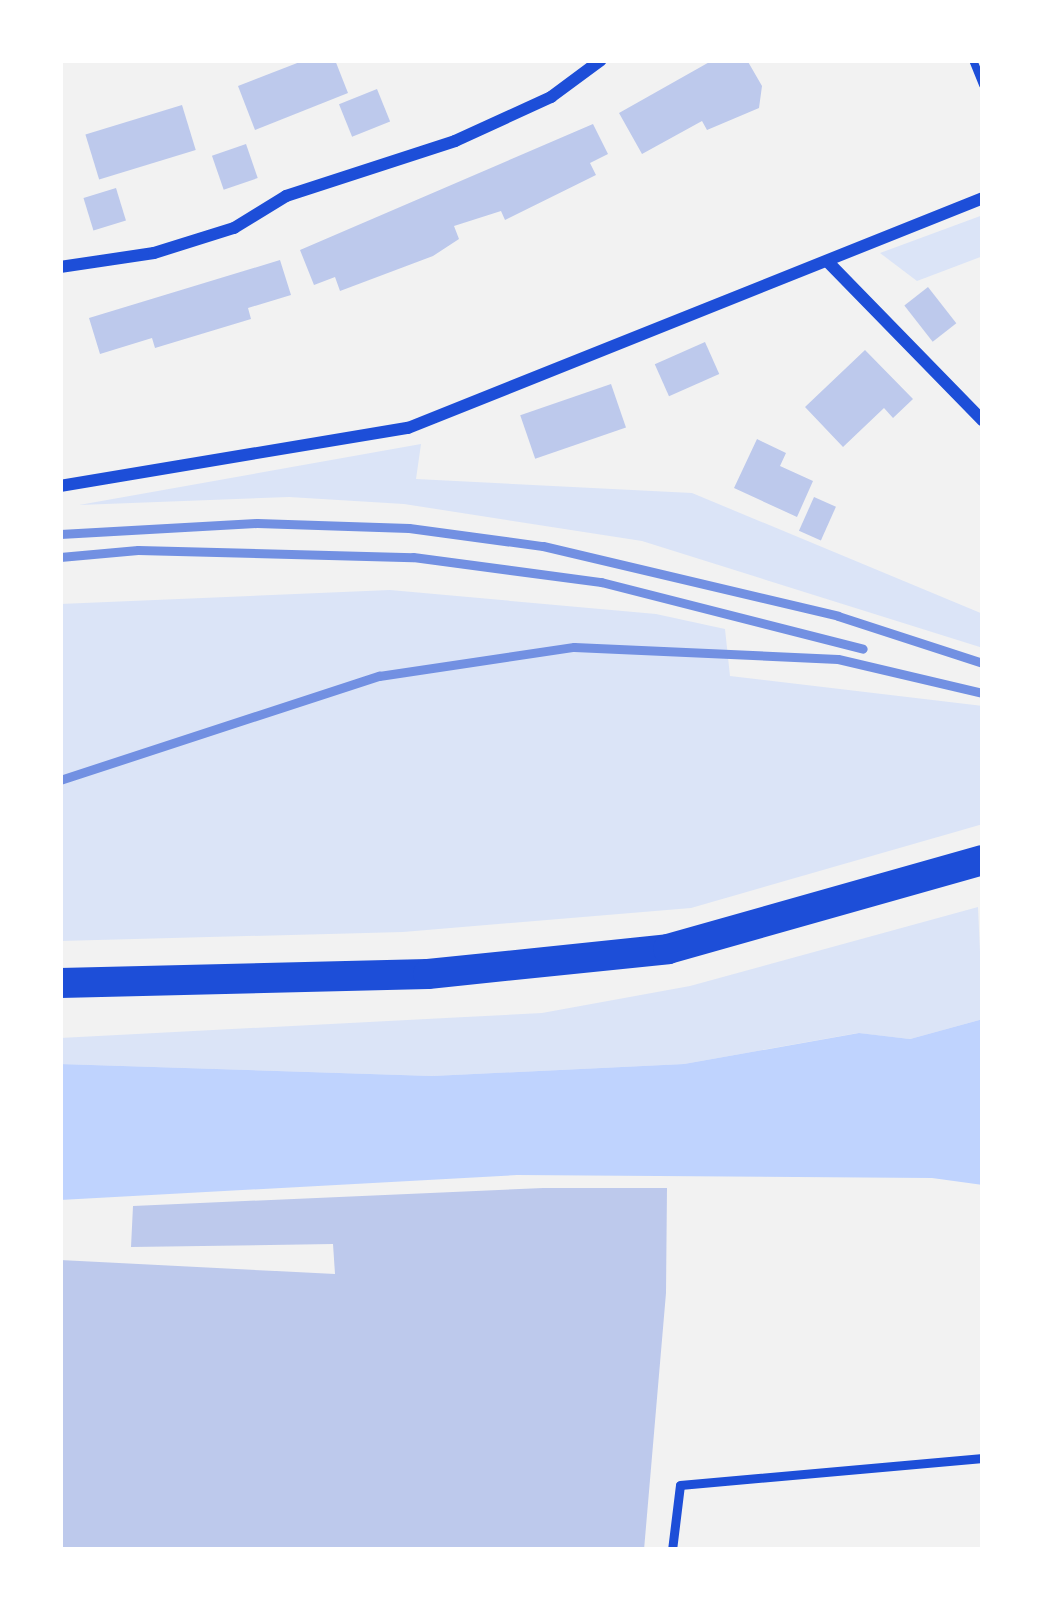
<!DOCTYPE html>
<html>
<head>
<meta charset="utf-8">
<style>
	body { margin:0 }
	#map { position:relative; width:1043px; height:1610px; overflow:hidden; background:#f2f2f2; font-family:Barlow,sans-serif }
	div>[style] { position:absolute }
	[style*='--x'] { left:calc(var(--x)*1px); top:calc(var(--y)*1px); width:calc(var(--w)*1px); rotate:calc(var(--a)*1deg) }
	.green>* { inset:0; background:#dbe4f7 }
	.water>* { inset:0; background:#bfd3fe }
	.building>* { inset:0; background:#bdc9ec; transform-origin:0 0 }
	.path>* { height:8px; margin:-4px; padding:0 4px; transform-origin:4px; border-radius:4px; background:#1d4ed8 }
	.service>* { height:9px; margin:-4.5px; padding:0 4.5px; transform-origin:4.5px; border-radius:4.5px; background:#1d4ed8 }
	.minor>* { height:12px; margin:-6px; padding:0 6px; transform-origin:6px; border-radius:6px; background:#1d4ed8 }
	.primary>* { height:30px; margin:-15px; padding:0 15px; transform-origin:15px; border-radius:15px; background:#1d4ed8 }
	.rail>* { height:9px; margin:-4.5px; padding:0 4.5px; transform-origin:4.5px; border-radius:4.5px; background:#7290e2 }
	span { translate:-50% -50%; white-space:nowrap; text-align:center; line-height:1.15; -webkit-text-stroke:12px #fff; paint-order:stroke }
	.frame { position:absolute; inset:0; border:63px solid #fff; pointer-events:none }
</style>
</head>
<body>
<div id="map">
	<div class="green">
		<div style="clip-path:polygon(983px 215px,983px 256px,917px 281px,880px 253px)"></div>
		<div style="clip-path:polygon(421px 444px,416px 479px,692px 493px,983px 614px,983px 648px,642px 541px,404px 504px,289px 497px,79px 505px)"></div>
		<div style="clip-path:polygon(390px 590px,656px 614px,725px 629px,730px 676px,983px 706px,983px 824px,691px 908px,403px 932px,60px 941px,60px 604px)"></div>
		<div style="clip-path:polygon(978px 907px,983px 1019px,910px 1039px,858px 1033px,684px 1064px,432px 1076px,60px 1064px,60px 1038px,542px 1013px,690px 986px)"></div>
	</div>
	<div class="water">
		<div style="clip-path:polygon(983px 1019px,983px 1185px,932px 1178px,517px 1175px,60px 1200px,60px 1064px,432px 1076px,684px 1064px,859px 1033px,910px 1039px)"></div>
	</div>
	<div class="building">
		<div style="clip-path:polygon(305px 60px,335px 60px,348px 93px,255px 130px,238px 86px)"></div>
		<div style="clip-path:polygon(713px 60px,747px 60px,762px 86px,759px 108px,707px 130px,702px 121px,642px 154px,619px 113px)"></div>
		<div style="left:377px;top:89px;width:35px;height:41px;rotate:68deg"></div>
		<div style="left:182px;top:105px;width:47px;height:101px;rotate:73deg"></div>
		<div style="clip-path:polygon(593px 124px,608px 154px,590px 163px,596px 175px,505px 220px,501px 211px,454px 226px,459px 239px,433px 256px,340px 291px,335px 277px,314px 285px,300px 250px)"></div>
		<div style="left:246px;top:144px;width:36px;height:36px;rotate:71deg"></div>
		<div style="left:116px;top:188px;width:34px;height:34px;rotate:73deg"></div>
		<div style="clip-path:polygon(280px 260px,291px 295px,248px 308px,251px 319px,155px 348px,152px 338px,100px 354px,89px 318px)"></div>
		<div style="left:928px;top:287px;width:46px;height:30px;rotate:52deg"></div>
		<div style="left:705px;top:342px;width:35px;height:55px;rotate:66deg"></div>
		<div style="clip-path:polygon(865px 350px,913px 399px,893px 418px,884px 408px,843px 447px,805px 407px)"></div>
		<div style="left:611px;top:384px;width:46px;height:96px;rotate:71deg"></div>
		<div style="clip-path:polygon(757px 439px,786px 453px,780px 466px,813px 481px,797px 517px,734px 488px)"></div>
		<div style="left:814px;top:497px;width:24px;height:37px;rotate:24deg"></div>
		<div style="clip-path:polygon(543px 1188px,667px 1188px,666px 1293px,644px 1550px,60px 1550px,60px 1260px,335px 1274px,333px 1244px,131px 1247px,133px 1206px)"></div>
	</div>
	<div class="path">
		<div style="--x:973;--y:60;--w:27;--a:68"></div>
	</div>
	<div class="service">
		<div style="--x:672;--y:1550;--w:65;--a:-83"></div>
		<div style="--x:680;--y:1485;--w:304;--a:-5.1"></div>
	</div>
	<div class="minor">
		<div style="--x:827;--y:261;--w:223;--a:45.7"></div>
		<div style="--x:60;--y:267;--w:95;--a:-8.5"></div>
		<div style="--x:154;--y:253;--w:84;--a:-17.4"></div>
		<div style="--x:234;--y:228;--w:61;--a:-31.6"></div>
		<div style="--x:286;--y:196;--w:178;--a:-18"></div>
		<div style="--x:455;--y:141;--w:106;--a:-24.6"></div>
		<div style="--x:551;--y:97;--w:62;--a:-36.5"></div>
		<div style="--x:60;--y:486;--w:353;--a:-9.5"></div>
		<div style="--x:408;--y:428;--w:619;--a:-21.8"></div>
	</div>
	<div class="primary">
		<div style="--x:60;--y:983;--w:368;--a:-1.4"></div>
		<div style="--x:428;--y:974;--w:241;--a:-5.9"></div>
		<div style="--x:668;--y:949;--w:327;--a:-15.8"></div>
	</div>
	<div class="rail">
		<div style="--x:60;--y:534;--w:197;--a:-3.2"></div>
		<div style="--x:257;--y:523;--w:152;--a:1.9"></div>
		<div style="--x:409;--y:528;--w:135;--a:7.7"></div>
		<div style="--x:543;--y:546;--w:303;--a:13.3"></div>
		<div style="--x:838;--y:616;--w:152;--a:18"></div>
		<div style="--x:60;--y:557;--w:78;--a:-5.1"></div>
		<div style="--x:138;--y:550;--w:275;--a:1.5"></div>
		<div style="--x:413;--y:557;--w:190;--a:7.6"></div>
		<div style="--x:601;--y:582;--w:270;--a:14.3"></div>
		<div style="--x:60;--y:780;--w:336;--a:-18.1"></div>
		<div style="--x:379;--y:676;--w:197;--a:-8.5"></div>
		<div style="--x:574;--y:647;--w:264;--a:2.6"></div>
		<div style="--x:838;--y:659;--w:149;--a:13.2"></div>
	</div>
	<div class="frame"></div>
</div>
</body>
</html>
